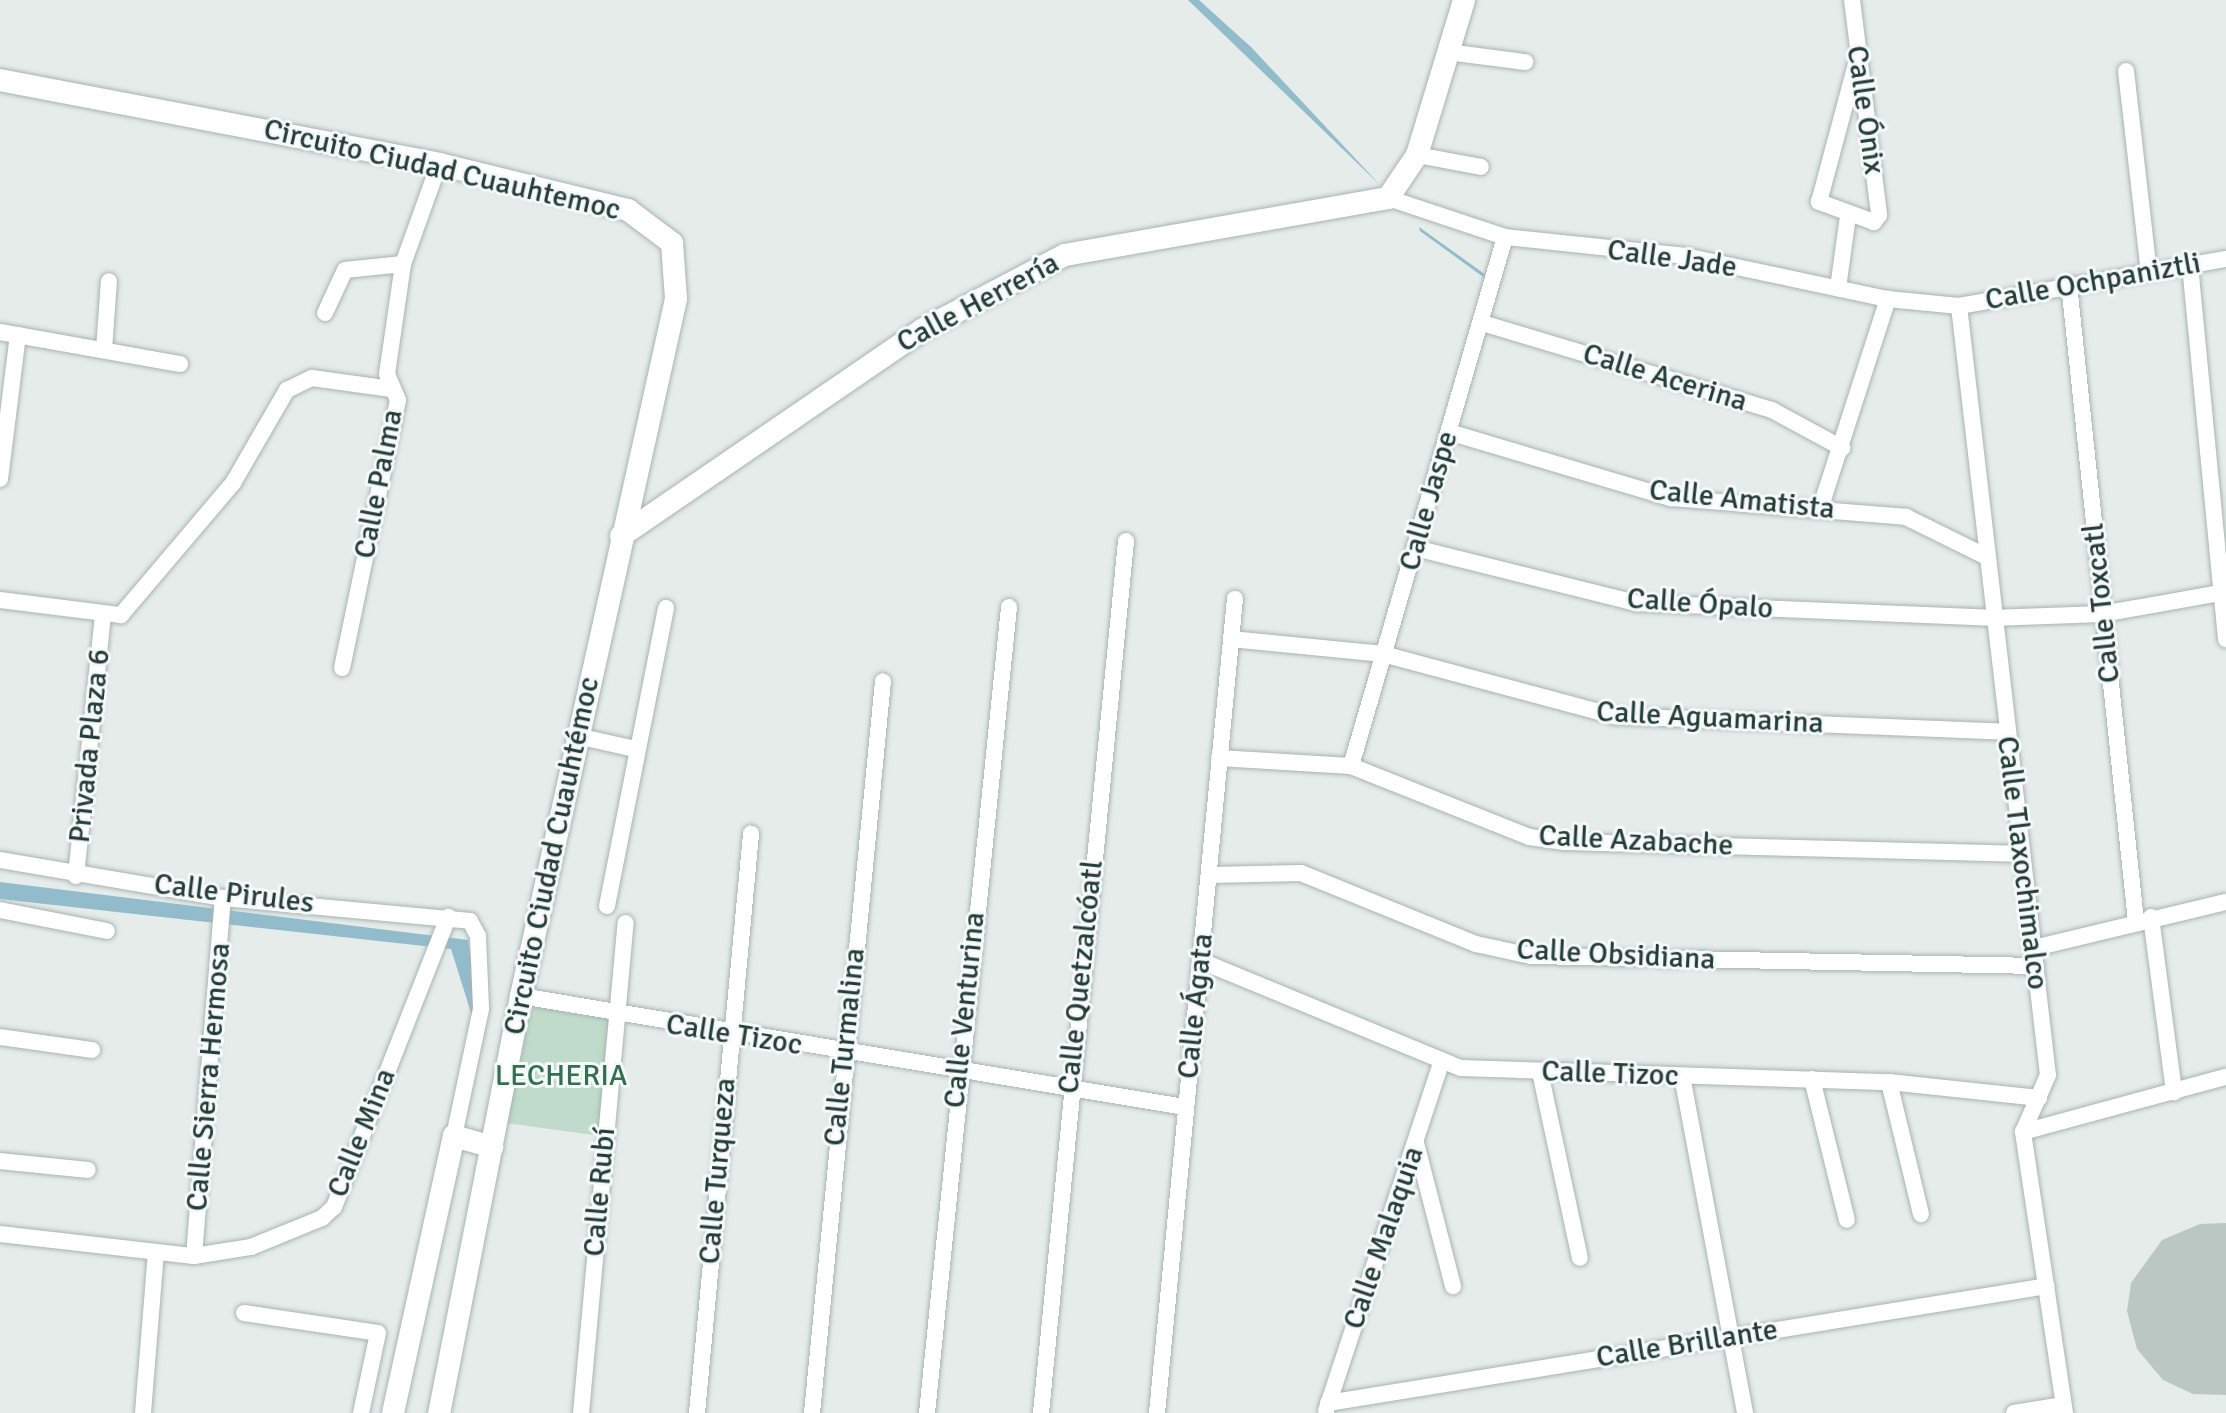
<!DOCTYPE html>
<html>
<head>
<meta charset="utf-8">
<style>
	body { margin:0 }
	#map { position:relative; width:2226px; height:1413px; overflow:hidden; background:#e5ecea; font-family:Signika,sans-serif }
	div>[style] { position:absolute }
	[style*='--x'] { left:calc(var(--x)*1px); top:calc(var(--y)*1px); width:calc(var(--w)*1px); rotate:calc(var(--a)*1deg) }
	.green>* { inset:0; background:#c0dbcb }
	.water>* { inset:0; background:#92bccc }
	.building>* { inset:0; background:#bac7c3 }
	.roads { filter:drop-shadow(0 0 2px #a8b4b1) drop-shadow(0 0 2px #a8b4b1) }
	.street>* { height:16px; margin:-8px; padding:0 8px; transform-origin:8px; border-radius:8px; background:#fff }
	.secondary>* { height:22px; margin:-11px; padding:0 11px; transform-origin:11px; border-radius:11px; background:#fff }
	span { translate:-50% -50%; white-space:nowrap; text-align:center; line-height:1.15; -webkit-text-stroke:6px #f5f9f8; paint-order:stroke }
	.street-label { font-size:30px; color:#253d39 }
	.park-label { font-size:30px; color:#337052 }
</style>
</head>
<body>
<div id="map">
	<div class="green">
		<div style="clip-path:polygon(525px 1000px,618px 1016px,608px 1137px,498px 1122px)"></div>
	</div>
	<div class="water">
		<div style="clip-path:polygon(1188px 0,1199px 0,1252px 48px,1380px 185px)"></div>
		<div style="clip-path:polygon(1419px 227px,1486px 275px,1486px 279px,1420px 231px)"></div>
		<div style="clip-path:polygon(0 882px,468px 940px,479px 1009px,473px 1019px,451px 949px,0 899px)"></div>
	</div>
	<div class="building">
		<div style="clip-path:polygon(2226px 1223px,2226px 1395px,2193px 1394px,2163px 1380px,2137px 1349px,2127px 1311px,2131px 1283px,2162px 1240px,2200px 1224px)"></div>
	</div>
	<div class="roads">
		<div class="street">
			<div style="--x:1852;--y:0;--w:217;--a:82.8"></div>
			<div style="--x:1879;--y:215;--w:9;--a:126"></div>
			<div style="--x:1874;--y:222;--w:59;--a:-160"></div>
			<div style="--x:1819;--y:202;--w:147;--a:-75"></div>
			<div style="--x:1448;--y:52;--w:78;--a:7.4"></div>
			<div style="--x:2126;--y:71;--w:202;--a:83.5"></div>
			<div style="--x:1417;--y:155;--w:65;--a:10.6"></div>
			<div style="--x:1388;--y:198;--w:123;--a:18.4"></div>
			<div style="--x:1505;--y:237;--w:181;--a:6"></div>
			<div style="--x:1685;--y:256;--w:208;--a:12"></div>
			<div style="--x:1888;--y:299;--w:71;--a:5.6"></div>
			<div style="--x:1959;--y:306;--w:271;--a:-10"></div>
			<div style="--x:2190;--y:265;--w:376;--a:84.5"></div>
			<div style="--x:2069;--y:284;--w:641;--a:84"></div>
			<div style="--x:1838;--y:288;--w:73;--a:-82.1"></div>
			<div style="--x:1959;--y:306;--w:774;--a:83.4"></div>
			<div style="--x:2048;--y:1075;--w:62;--a:113.7"></div>
			<div style="--x:2023;--y:1132;--w:284;--a:81.5"></div>
			<div style="--x:325;--y:313;--w:47;--a:-65.1"></div>
			<div style="--x:345;--y:270;--w:58;--a:-5.9"></div>
			<div style="--x:1482;--y:323;--w:303;--a:16.7"></div>
			<div style="--x:1772;--y:410;--w:80;--a:28.5"></div>
			<div style="--x:0;--y:332;--w:183;--a:10.1"></div>
			<div style="--x:104;--y:350;--w:69;--a:-85.9"></div>
			<div style="--x:1449;--y:432;--w:232;--a:16.6"></div>
			<div style="--x:1671;--y:498;--w:236;--a:4.6"></div>
			<div style="--x:1906;--y:517;--w:88;--a:26.3"></div>
			<div style="--x:0;--y:479;--w:145;--a:-82.9"></div>
			<div style="--x:1821;--y:506;--w:218;--a:-72.1"></div>
			<div style="--x:1415;--y:548;--w:228;--a:14"></div>
			<div style="--x:1636;--y:603;--w:355;--a:2.4"></div>
			<div style="--x:1991;--y:618;--w:111;--a:-2.1"></div>
			<div style="--x:2102;--y:614;--w:126;--a:-10.1"></div>
			<div style="--x:0;--y:600;--w:122;--a:7.1"></div>
			<div style="--x:121;--y:615;--w:173;--a:-49.7"></div>
			<div style="--x:233;--y:483;--w:108;--a:-59.9"></div>
			<div style="--x:287;--y:390;--w:28;--a:-26"></div>
			<div style="--x:312;--y:378;--w:80;--a:7.9"></div>
			<div style="--x:1231;--y:639;--w:153;--a:5.6"></div>
			<div style="--x:1383;--y:654;--w:240;--a:15"></div>
			<div style="--x:1615;--y:716;--w:390;--a:2.3"></div>
			<div style="--x:342;--y:668;--w:274;--a:-78.2"></div>
			<div style="--x:398;--y:400;--w:28;--a:-113"></div>
			<div style="--x:387;--y:374;--w:111;--a:-81.7"></div>
			<div style="--x:403;--y:264;--w:106;--a:-70.2"></div>
			<div style="--x:577;--y:736;--w:59;--a:12.6"></div>
			<div style="--x:1219;--y:758;--w:132;--a:3.5"></div>
			<div style="--x:1351;--y:766;--w:192;--a:21.7"></div>
			<div style="--x:1529;--y:837;--w:36;--a:8"></div>
			<div style="--x:1565;--y:842;--w:453;--a:1.5"></div>
			<div style="--x:1351;--y:766;--w:551;--a:-73.77"></div>
			<div style="--x:0;--y:860;--w:226;--a:9.7"></div>
			<div style="--x:223;--y:898;--w:248;--a:5.3"></div>
			<div style="--x:470;--y:921;--w:17;--a:62"></div>
			<div style="--x:478;--y:936;--w:73;--a:87.6"></div>
			<div style="--x:481;--y:1009;--w:130;--a:102"></div>
			<div style="--x:1210;--y:875;--w:91;--a:-1.3"></div>
			<div style="--x:1301;--y:873;--w:189;--a:22.1"></div>
			<div style="--x:1476;--y:944;--w:56;--a:12.3"></div>
			<div style="--x:1531;--y:956;--w:505;--a:1.13"></div>
			<div style="--x:76;--y:876;--w:262;--a:-84.1"></div>
			<div style="--x:607;--y:906;--w:304;--a:-78.8"></div>
			<div style="--x:0;--y:910;--w:109;--a:11.1"></div>
			<div style="--x:2151;--y:917;--w:177;--a:82.5"></div>
			<div style="--x:2034;--y:948;--w:197;--a:-13.5"></div>
			<div style="--x:1201;--y:961;--w:281;--a:22.4"></div>
			<div style="--x:1461;--y:1068;--w:428;--a:1.9"></div>
			<div style="--x:1889;--y:1082;--w:151;--a:6.1"></div>
			<div style="--x:521;--y:996;--w:672;--a:9.5"></div>
			<div style="--x:0;--y:1037;--w:93;--a:8"></div>
			<div style="--x:1540;--y:1072;--w:190;--a:77.9"></div>
			<div style="--x:1682;--y:1076;--w:343;--a:79.4"></div>
			<div style="--x:1812;--y:1079;--w:145;--a:76.1"></div>
			<div style="--x:1889;--y:1082;--w:136;--a:76.4"></div>
			<div style="--x:2023;--y:1132;--w:210;--a:-15.2"></div>
			<div style="--x:1416;--y:1143;--w:148;--a:75.5"></div>
			<div style="--x:0;--y:1161;--w:88;--a:5.8"></div>
			<div style="--x:0;--y:1234;--w:195;--a:6.5"></div>
			<div style="--x:194;--y:1256;--w:58;--a:-9"></div>
			<div style="--x:251;--y:1247;--w:77;--a:-22.2"></div>
			<div style="--x:322;--y:1218;--w:16;--a:-43"></div>
			<div style="--x:334;--y:1207;--w:312;--a:-68.5"></div>
			<div style="--x:194;--y:1256;--w:359;--a:-85.4"></div>
			<div style="--x:244;--y:1313;--w:135;--a:8.5"></div>
			<div style="--x:378;--y:1333;--w:82;--a:102"></div>
			<div style="--x:1328;--y:1403;--w:728;--a:-9.24"></div>
			<div style="--x:1326;--y:1411;--w:367;--a:-71.7"></div>
			<div style="--x:143;--y:1413;--w:161;--a:-85.4"></div>
			<div style="--x:581;--y:1413;--w:492;--a:-84.8"></div>
			<div style="--x:697;--y:1413;--w:582;--a:-84.67"></div>
			<div style="--x:812;--y:1413;--w:735;--a:-84.46"></div>
			<div style="--x:927;--y:1413;--w:810;--a:-84.19"></div>
			<div style="--x:1041;--y:1413;--w:876;--a:-84.43"></div>
			<div style="--x:1157;--y:1413;--w:818;--a:-84.53"></div>
			<div style="--x:2014;--y:1413;--w:50;--a:-9.3"></div>
		</div>
		<div class="secondary">
			<div style="--x:0;--y:80;--w:447;--a:10.8"></div>
			<div style="--x:439;--y:164;--w:195;--a:13.7"></div>
			<div style="--x:628;--y:210;--w:55;--a:36.9"></div>
			<div style="--x:672;--y:243;--w:56;--a:85.9"></div>
			<div style="--x:676;--y:299;--w:714;--a:102.54"></div>
			<div style="--x:521;--y:996;--w:425;--a:101.1"></div>
			<div style="--x:621;--y:536;--w:365;--a:-34.4"></div>
			<div style="--x:922;--y:330;--w:161;--a:-27.7"></div>
			<div style="--x:1065;--y:255;--w:328;--a:-10"></div>
			<div style="--x:1388;--y:198;--w:52;--a:-56"></div>
			<div style="--x:1417;--y:155;--w:162;--a:-73.1"></div>
			<div style="--x:393;--y:1413;--w:284;--a:-77.6"></div>
			<div style="--x:454;--y:1136;--w:40;--a:16"></div>
		</div>
	</div>
	<div class="street-label">
		<span style="left:1865px;top:110px;rotate:82deg">Calle Ónix</span>
		<span style="left:442px;top:170px;rotate:13deg">Circuito Ciudad Cuauhtemoc</span>
		<span style="left:1672px;top:259px;rotate:8deg">Calle Jade</span>
		<span style="left:2093px;top:282px;rotate:-10deg">Calle Ochpaniztli</span>
		<span style="left:978px;top:303px;rotate:-28deg">Calle Herrería</span>
		<span style="left:1665px;top:378px;rotate:17deg">Calle Acerina</span>
		<span style="left:379px;top:484px;rotate:-79deg">Calle Palma</span>
		<span style="left:1742px;top:500px;rotate:6deg">Calle Amatista</span>
		<span style="left:1429px;top:501px;rotate:-74deg">Calle Jaspe</span>
		<span style="left:2102px;top:603px;rotate:-96deg">Calle Toxcatl</span>
		<span style="left:1700px;top:604px;rotate:4deg">Calle Ópalo</span>
		<span style="left:1710px;top:718px;rotate:3deg">Calle Aguamarina</span>
		<span style="left:90px;top:746px;rotate:-84deg">Privada Plaza 6</span>
		<span style="left:1636px;top:841px;rotate:3deg">Calle Azabache</span>
		<span style="left:552px;top:856px;rotate:-78deg">Circuito Ciudad Cuauhtémoc</span>
		<span style="left:2022px;top:863px;rotate:83deg">Calle Tlaxochimalco</span>
		<span style="left:234px;top:894px;rotate:7deg">Calle Pirules</span>
		<span style="left:1616px;top:955px;rotate:3deg">Calle Obsidiana</span>
		<span style="left:1081px;top:977px;rotate:-84deg">Calle Quetzalcóatl</span>
		<span style="left:1196px;top:1006px;rotate:-84deg">Calle Ágata</span>
		<span style="left:965px;top:1010px;rotate:-84deg">Calle Venturina</span>
		<span style="left:734px;top:1035px;rotate:9deg">Calle Tizoc</span>
		<span style="left:845px;top:1047px;rotate:-84deg">Calle Turmalina</span>
		<span style="left:1610px;top:1074px;rotate:2deg">Calle Tizoc</span>
		<span style="left:209px;top:1077px;rotate:-85deg">Calle Sierra Hermosa</span>
		<span style="left:362px;top:1133px;rotate:-68deg">Calle Mina</span>
		<span style="left:718px;top:1171px;rotate:-85deg">Calle Turqueza</span>
		<span style="left:600px;top:1192px;rotate:-85deg">Calle Rubí</span>
		<span style="left:1384px;top:1238px;rotate:-71deg">Calle Malaquia</span>
		<span style="left:1687px;top:1344px;rotate:-9deg">Calle Brillante</span>
	</div>
	<div class="park-label">
		<span style="left:561px;top:1076px">LECHERIA</span>
	</div>
</div>
</body>
</html>
